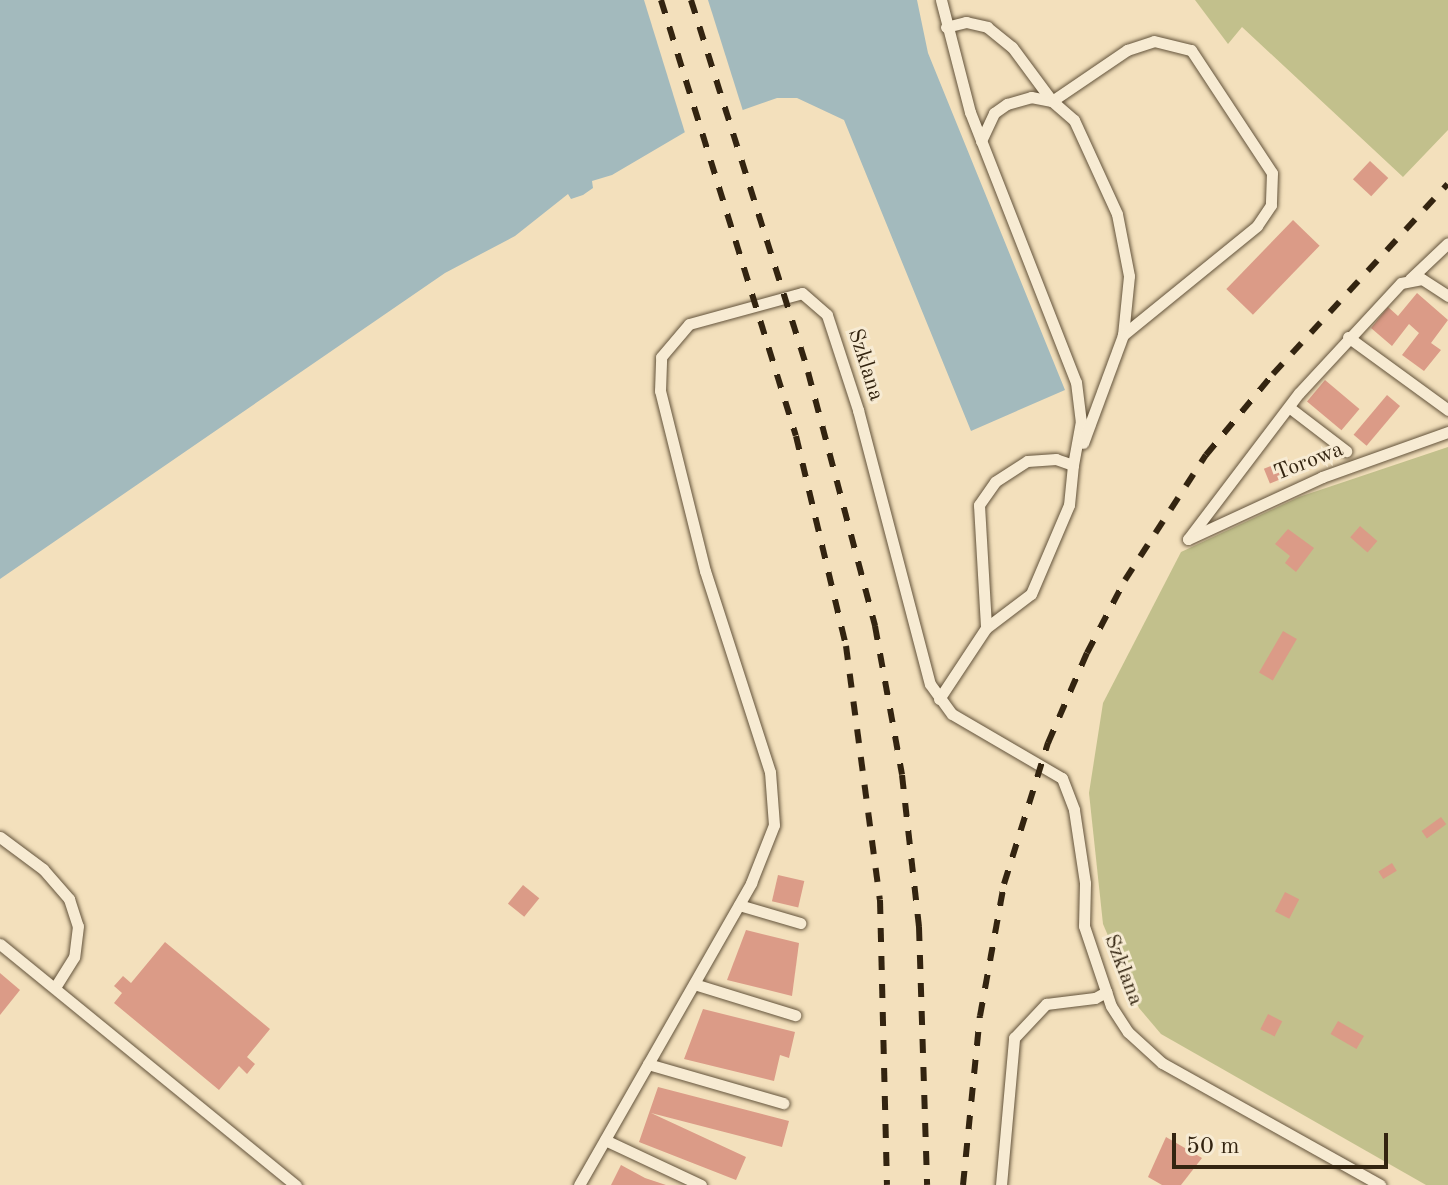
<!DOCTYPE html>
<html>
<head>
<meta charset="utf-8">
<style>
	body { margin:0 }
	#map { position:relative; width:1448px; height:1185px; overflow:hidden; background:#f3e0bc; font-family:"Old Standard TT",serif }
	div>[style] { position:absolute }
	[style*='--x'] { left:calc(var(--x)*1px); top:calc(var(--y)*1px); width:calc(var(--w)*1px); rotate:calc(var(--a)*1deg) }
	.green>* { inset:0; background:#c2c08c }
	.water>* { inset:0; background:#a3babd }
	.pier>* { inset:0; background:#f3e0bc }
	.building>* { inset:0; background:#db9b87; transform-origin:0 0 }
	.roads { filter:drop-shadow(0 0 2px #63533b) drop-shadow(0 0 2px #63533b) }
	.lane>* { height:11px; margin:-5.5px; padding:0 5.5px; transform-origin:5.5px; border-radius:5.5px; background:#f7ebd3 }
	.rail>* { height:6px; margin-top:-3px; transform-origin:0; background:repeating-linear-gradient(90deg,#332410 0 14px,transparent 0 28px) }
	span { translate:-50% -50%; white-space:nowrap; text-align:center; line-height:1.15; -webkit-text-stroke:6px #f7ebd3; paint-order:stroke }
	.street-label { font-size:22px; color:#332410 }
	.scale { position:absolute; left:1172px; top:1133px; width:216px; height:36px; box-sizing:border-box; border:4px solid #332410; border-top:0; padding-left:10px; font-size:24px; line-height:28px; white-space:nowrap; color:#332410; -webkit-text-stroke:6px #f7ebd3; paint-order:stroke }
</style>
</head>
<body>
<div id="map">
	<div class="green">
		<div style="clip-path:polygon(1195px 0,1448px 0,1448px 130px,1403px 177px,1242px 27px,1228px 44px)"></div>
		<div style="clip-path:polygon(1448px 447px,1448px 1185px,1426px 1185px,1161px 1034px,1139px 1008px,1103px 924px,1089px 793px,1103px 703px,1181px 552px,1299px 497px)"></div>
	</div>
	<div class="water">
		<div style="clip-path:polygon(0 0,917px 0,928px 53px,1065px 390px,971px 431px,844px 120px,797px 98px,777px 98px,692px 128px,612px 175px,592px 181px,593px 188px,583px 195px,571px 199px,568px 194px,515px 236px,445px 273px,0 579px)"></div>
	</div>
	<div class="pier">
		<div style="clip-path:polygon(644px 0,708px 0,743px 111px,686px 136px)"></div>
	</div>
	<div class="building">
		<div style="left:1370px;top:161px;width:25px;height:25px;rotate:43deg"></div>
		<div style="left:1293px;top:220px;width:37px;height:96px;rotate:44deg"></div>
		<div style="clip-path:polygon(1417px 293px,1448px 320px,1431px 343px,1441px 350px,1424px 371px,1402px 355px,1419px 333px,1409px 324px,1392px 346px,1371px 328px,1388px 307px,1398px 316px)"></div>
		<div style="left:1325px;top:380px;width:45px;height:28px;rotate:40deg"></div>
		<div style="left:1387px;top:395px;width:17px;height:52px;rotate:40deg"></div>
		<div style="left:1288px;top:459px;width:16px;height:26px;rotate:68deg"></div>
		<div style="left:1360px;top:526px;width:23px;height:15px;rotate:41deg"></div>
		<div style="clip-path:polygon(1288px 529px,1314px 548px,1296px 572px,1285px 563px,1290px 556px,1275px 544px)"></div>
		<div style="left:1283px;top:631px;width:16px;height:48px;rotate:30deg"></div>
		<div style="left:1441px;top:817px;width:9px;height:24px;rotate:54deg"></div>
		<div style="left:1392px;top:863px;width:9px;height:16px;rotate:58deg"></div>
		<div style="left:778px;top:875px;width:27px;height:27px;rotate:13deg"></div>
		<div style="left:523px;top:885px;width:21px;height:24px;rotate:39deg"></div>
		<div style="left:1285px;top:892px;width:16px;height:22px;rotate:27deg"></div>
		<div style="clip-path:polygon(746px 930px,799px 943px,792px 996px,727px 980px)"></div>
		<div style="clip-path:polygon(165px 942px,270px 1029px,247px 1057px,255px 1064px,247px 1074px,239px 1066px,219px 1090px,114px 1003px,122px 993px,114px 986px,123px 976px,131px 983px)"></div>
		<div style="clip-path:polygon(0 973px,20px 990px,0 1015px)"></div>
		<div style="clip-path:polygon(703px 1009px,795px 1032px,789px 1058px,780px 1055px,774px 1081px,684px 1059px)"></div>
		<div style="left:1268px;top:1014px;width:16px;height:17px;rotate:27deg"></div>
		<div style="left:1338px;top:1021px;width:30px;height:15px;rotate:30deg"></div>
		<div style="clip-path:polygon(658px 1087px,789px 1121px,782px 1147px,651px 1113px,746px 1157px,736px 1180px,639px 1142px)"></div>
		<div style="clip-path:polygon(1166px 1137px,1202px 1158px,1181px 1185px,1162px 1185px,1148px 1177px)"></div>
		<div style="clip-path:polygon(621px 1165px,645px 1178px,666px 1185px,611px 1185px)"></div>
	</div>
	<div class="roads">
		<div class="lane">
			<div style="--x:941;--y:0;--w:116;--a:75.5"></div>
			<div style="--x:970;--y:112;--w:290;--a:68.6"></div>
			<div style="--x:1076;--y:382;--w:39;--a:83"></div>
			<div style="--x:1081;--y:421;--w:45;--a:100.3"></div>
			<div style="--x:946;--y:27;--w:21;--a:-14"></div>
			<div style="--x:966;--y:22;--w:22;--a:13"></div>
			<div style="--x:987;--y:27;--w:32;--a:39"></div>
			<div style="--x:1012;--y:47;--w:67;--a:53.5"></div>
			<div style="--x:1052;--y:101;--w:91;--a:-34.2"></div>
			<div style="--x:1127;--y:50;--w:28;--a:-18"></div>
			<div style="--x:1154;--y:41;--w:38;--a:14"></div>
			<div style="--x:1191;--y:50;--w:147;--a:56.6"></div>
			<div style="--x:1272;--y:173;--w:32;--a:92"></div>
			<div style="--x:1271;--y:205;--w:25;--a:124"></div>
			<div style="--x:1257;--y:226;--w:173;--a:140.9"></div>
			<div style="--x:981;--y:141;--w:31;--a:-65"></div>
			<div style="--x:994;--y:113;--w:16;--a:-35"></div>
			<div style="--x:1007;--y:104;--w:25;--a:-16"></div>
			<div style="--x:1031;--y:97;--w:21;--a:11"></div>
			<div style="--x:1052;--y:101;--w:29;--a:41"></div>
			<div style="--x:1074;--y:120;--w:103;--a:65.4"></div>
			<div style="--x:1117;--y:214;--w:63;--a:79"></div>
			<div style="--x:1129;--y:276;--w:59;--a:95.8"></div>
			<div style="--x:1123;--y:335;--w:115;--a:110.3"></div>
			<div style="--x:1410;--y:279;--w:52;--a:-43.5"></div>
			<div style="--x:1348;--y:337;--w:124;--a:36.1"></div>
			<div style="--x:1290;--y:408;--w:71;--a:37.5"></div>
			<div style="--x:1188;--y:539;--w:183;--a:-52.8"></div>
			<div style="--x:1299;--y:393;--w:150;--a:-47.2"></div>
			<div style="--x:1401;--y:283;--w:21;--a:-11"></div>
			<div style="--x:1422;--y:279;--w:31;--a:33"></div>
			<div style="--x:1188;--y:539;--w:148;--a:-24.8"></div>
			<div style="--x:1322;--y:477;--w:134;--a:-19.7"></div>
			<div style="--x:939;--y:699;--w:85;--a:-56.5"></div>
			<div style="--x:986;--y:628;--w:56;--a:-37.1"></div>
			<div style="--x:1031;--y:594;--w:97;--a:-66.9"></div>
			<div style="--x:1069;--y:505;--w:40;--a:-84.3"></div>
			<div style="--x:1073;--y:465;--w:18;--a:-161"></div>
			<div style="--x:1056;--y:459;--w:29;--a:176"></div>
			<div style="--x:1027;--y:461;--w:38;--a:147"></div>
			<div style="--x:995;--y:482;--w:28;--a:125"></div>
			<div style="--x:979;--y:505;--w:123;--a:86.7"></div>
			<div style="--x:0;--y:837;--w:54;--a:36.7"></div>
			<div style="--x:43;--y:869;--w:40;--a:49"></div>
			<div style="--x:69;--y:899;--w:28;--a:72"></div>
			<div style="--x:78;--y:926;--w:31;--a:97"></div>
			<div style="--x:74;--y:957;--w:36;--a:122"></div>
			<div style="--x:739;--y:905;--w:64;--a:16.4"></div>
			<div style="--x:0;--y:944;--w:382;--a:39.2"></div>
			<div style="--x:694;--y:984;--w:106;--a:17.1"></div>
			<div style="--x:648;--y:1064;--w:141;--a:16.1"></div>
			<div style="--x:605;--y:1140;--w:106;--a:25.1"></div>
			<div style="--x:579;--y:1185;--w:348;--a:-60.3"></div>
			<div style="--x:751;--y:883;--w:62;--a:-68.4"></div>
			<div style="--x:774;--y:825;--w:53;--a:-94.3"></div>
			<div style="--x:770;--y:772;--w:211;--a:-107.9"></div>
			<div style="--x:705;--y:571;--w:186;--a:-104"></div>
			<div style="--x:660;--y:391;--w:34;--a:-88"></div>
			<div style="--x:661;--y:357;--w:43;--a:-49.7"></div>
			<div style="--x:689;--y:324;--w:117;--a:-15.3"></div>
			<div style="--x:802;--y:293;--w:33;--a:41"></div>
			<div style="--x:827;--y:315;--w:100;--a:71.9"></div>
			<div style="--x:858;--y:410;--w:283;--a:75.3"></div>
			<div style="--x:930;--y:684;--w:37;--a:54"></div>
			<div style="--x:952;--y:714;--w:127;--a:30.2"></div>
			<div style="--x:1062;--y:778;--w:34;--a:69"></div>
			<div style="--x:1074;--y:810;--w:74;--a:81.4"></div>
			<div style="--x:1085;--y:883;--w:43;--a:91.3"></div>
			<div style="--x:1084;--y:926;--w:84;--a:71.4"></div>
			<div style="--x:1111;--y:1006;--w:31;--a:57"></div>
			<div style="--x:1128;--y:1032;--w:46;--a:42.4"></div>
			<div style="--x:1162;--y:1063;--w:250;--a:29.2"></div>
			<div style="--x:1001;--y:1185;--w:148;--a:-84.9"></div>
			<div style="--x:1014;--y:1038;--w:47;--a:-46.7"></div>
			<div style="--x:1046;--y:1004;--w:49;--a:-7"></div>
			<div style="--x:1095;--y:998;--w:13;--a:-29"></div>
		</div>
	</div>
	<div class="rail">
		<div style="--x:661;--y:0;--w:456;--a:72.8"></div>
		<div style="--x:796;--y:436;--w:216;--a:76.6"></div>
		<div style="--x:846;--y:646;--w:256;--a:82.4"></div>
		<div style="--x:880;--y:900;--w:285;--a:88.6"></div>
		<div style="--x:691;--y:0;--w:390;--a:72.5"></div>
		<div style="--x:808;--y:372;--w:263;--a:75.2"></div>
		<div style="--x:875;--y:626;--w:151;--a:79.7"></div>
		<div style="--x:902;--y:775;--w:153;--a:83.6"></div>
		<div style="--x:919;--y:927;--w:258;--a:88.2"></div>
		<div style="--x:963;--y:1185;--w:170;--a:-84.3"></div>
		<div style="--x:980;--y:1016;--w:134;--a:-79.7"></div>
		<div style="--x:1004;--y:884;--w:148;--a:-72.7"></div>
		<div style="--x:1048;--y:743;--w:98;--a:-66.6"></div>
		<div style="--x:1087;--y:653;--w:82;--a:-62.5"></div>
		<div style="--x:1125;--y:580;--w:149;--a:-57.1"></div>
		<div style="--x:1206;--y:455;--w:105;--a:-50.4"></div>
		<div style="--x:1273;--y:374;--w:258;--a:-47.4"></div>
	</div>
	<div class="street-label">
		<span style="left:865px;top:365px;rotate:72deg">Szklana</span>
		<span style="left:1309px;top:462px;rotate:-21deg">Torowa</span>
		<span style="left:1123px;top:970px;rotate:69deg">Szklana</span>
	</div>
	<div class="scale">50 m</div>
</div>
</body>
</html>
